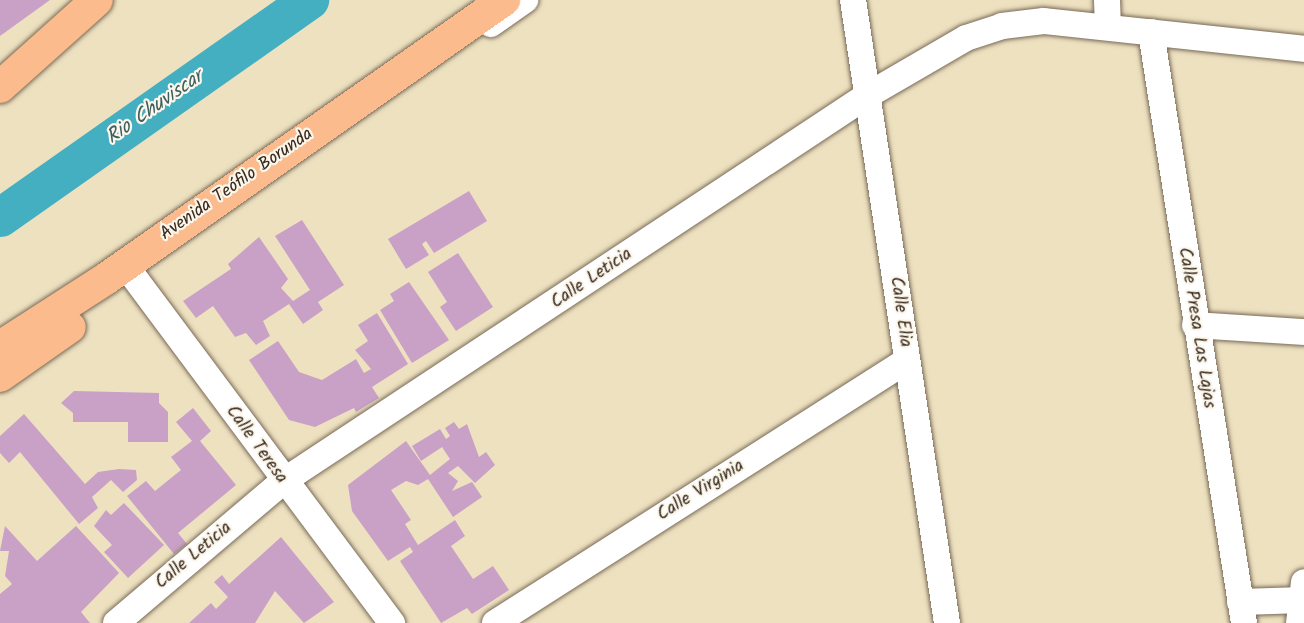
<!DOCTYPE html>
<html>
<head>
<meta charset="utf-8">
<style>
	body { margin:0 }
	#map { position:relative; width:1304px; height:623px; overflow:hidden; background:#ede1c0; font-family:Kalam,sans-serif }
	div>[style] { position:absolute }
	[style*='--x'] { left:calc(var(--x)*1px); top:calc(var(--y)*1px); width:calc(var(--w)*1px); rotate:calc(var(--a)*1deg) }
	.river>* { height:39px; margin:-19.5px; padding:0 19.5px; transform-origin:19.5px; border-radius:19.5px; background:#43afc1 }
	.building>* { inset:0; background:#c9a1c7 }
	.roads { filter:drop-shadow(0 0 2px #796a57) drop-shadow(0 0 2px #796a57) }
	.minor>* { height:26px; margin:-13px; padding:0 13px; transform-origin:13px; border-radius:13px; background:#fff }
	.major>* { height:32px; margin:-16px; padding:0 16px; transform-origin:16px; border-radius:16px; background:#fbbb8c }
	span { translate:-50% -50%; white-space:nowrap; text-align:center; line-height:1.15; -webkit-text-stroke:4.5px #fbf7ec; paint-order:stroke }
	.street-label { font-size:18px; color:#3b2a1e }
	.water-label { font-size:20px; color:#3e5f5f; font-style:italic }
</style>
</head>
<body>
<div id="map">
	<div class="river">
		<div style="--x:0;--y:217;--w:378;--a:-35.1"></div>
	</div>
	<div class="building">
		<div style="clip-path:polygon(0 0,50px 0,0 36px)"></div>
		<div style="clip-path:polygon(469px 191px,487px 221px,434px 253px,426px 241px,422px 244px,429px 255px,406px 269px,388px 239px)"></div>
		<div style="clip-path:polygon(302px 220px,344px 285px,318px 302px,323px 310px,303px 324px,289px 304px,263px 321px,270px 336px,256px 345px,246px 333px,235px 337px,213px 306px,196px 318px,183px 301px,231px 269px,228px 264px,259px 237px,288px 279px,281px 288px,293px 301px,310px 290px,275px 236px)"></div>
		<div style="clip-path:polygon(458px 253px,493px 307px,456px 331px,440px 307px,447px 302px,428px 272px)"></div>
		<div style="clip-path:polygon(409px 282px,449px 340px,412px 363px,380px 310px,394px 301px,390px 294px)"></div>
		<div style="clip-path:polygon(377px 313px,408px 364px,372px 387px,379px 398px,356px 412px,354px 408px,315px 427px,289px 420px,249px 360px,278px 341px,299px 372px,322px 380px,356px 359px,364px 373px,371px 369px,355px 350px,368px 341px,358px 325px)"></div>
		<div style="clip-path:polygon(74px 391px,159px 393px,159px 403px,168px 412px,168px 442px,128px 442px,128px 422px,73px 422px,73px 413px,61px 403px)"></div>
		<div style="clip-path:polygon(193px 408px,211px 431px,200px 441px,236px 485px,178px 533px,187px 544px,174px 554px,127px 496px,146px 481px,155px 491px,181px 470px,171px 457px,192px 441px,176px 422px)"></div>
		<div style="clip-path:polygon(24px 414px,85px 484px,98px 472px,119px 469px,136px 470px,137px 480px,123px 492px,111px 480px,92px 497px,98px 508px,79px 524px,20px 452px,9px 463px,0 453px,0 436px)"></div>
		<div style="clip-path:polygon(454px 422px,459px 429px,467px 424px,479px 457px,486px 452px,495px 465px,475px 483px,458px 466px,448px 473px,458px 481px,452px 491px,472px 482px,482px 497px,453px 517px,428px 479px,418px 485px,406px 481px,391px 490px,411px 520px,405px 524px,418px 545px,455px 520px,465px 536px,451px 546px,473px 579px,493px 566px,509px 590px,472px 614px,467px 608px,441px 623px,400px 561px,413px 552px,410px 547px,388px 561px,352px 511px,348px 485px,406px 441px,430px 475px,450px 459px,442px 447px,421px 461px,412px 446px,440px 429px,446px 439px,450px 436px,445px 428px)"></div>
		<div style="clip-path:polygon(124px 503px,164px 545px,128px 578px,104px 552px,112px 545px,94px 526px,106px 510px,111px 515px)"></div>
		<div style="clip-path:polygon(5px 526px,37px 561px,76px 526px,119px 573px,81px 612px,90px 623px,0 623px,0 594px,12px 584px,5px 576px,9px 551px,0 551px)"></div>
		<div style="clip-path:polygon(281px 537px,334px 602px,304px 623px,275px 591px,255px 623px,189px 623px,211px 603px,216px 609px,228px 597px,214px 582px,222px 575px,229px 584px)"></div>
	</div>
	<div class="roads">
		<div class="minor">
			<div style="--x:853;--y:0;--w:630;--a:81.42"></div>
			<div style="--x:1107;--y:0;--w:24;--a:88"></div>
			<div style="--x:491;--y:24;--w:42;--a:-35.2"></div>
			<div style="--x:1151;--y:32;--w:598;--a:81.06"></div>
			<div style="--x:125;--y:265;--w:447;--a:53.3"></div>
			<div style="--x:1195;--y:325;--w:109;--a:3.7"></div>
			<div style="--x:1240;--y:602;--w:64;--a:-1.8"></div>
			<div style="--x:116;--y:623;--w:218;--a:-40.3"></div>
			<div style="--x:282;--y:482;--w:702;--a:-33.44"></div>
			<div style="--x:868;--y:95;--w:113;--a:-30.2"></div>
			<div style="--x:966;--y:38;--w:38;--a:-18"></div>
			<div style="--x:1002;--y:26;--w:42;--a:-6.8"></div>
			<div style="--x:1044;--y:21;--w:262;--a:6.1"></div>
			<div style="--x:495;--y:623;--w:488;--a:-32.5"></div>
			<div style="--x:1299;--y:623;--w:41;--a:-83"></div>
		</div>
		<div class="major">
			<div style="--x:0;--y:87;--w:130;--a:-41.9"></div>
			<div style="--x:0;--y:347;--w:127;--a:-32.8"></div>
			<div style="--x:107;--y:278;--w:485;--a:-35"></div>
			<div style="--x:0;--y:376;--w:85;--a:-35"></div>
		</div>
	</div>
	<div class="street-label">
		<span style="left:237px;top:185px;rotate:-35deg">Avenida Teófilo Borunda</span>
		<span style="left:592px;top:279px;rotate:-34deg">Calle Leticia</span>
		<span style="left:900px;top:312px;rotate:82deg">Calle Elia</span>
		<span style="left:1196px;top:328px;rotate:81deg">Calle Presa Las Lajas</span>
		<span style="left:256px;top:445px;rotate:54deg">Calle Teresa</span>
		<span style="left:701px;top:491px;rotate:-32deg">Calle Virginia</span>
		<span style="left:194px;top:556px;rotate:-40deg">Calle Leticia</span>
	</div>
	<div class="water-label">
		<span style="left:155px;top:108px;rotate:-35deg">Rio Chuviscar</span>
	</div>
</div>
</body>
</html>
